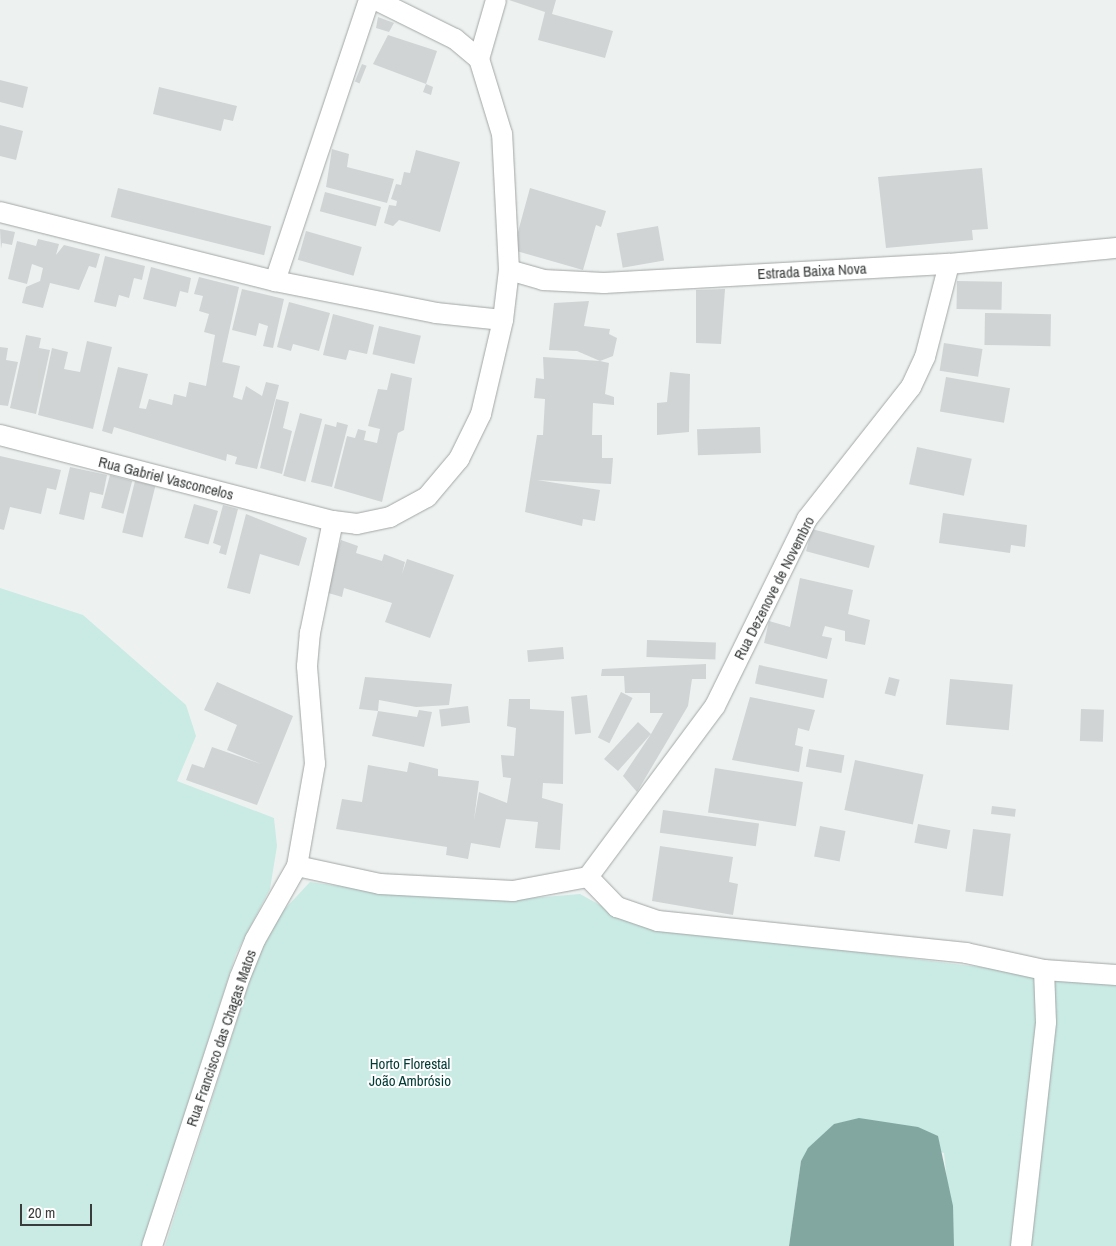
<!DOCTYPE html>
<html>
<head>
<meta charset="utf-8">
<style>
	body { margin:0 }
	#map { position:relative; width:1116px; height:1246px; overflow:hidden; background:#edf2f1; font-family:"Archivo Narrow",sans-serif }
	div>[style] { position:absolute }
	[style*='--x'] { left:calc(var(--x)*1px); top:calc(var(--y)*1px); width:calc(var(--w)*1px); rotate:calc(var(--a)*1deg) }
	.green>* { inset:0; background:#caeae4 }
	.water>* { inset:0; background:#82a7a1 }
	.building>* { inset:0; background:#d0d4d4; transform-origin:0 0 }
	.roads { filter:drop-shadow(0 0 1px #a2a6a5) drop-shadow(0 0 1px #a2a6a5) }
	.minor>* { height:20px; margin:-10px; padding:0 10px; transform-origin:10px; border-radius:10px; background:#fff }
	span { translate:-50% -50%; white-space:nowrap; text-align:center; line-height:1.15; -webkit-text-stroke:4px #fff; paint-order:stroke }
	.street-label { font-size:15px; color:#3a3c3c }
	.park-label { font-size:15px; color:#003b35 }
	.scale { position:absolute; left:20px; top:1204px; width:72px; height:22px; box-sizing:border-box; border:2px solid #3a3c3c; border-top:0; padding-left:6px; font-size:15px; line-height:18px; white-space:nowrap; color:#3a3c3c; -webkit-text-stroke:4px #fff; paint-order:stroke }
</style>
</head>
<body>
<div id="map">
	<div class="green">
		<div style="clip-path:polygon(0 588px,83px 615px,186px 705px,196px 736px,177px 781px,274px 818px,277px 846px,270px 889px,236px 954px,142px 1246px,0 1246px)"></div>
		<div style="clip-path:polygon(310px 882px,410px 896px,508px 900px,580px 894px,634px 924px,1116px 984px,1116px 1246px,954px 1246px,944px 1153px,834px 1124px,801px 1161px,789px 1246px,165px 1246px,257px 958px,282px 912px)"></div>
	</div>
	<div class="water">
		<div style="clip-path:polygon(859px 1118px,918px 1127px,938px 1136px,953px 1206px,954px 1246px,789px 1246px,801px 1161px,808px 1148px,834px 1124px)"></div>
	</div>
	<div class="building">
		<div style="clip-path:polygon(509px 0,556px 0,552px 14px,613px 31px,605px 58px,538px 40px,545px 12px)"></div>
		<div style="clip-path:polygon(378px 17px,394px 23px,389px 32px,376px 28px)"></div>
		<div style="clip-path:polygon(388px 35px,437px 51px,426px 84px,373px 64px)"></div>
		<div style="left:362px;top:64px;width:5px;height:19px;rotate:22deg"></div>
		<div style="clip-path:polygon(0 80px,28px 87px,23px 108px,0 102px)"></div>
		<div style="clip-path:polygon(426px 84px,433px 87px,431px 95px,423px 92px)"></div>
		<div style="clip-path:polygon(159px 87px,237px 106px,233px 121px,224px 119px,221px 131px,153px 114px)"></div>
		<div style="clip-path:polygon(0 125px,23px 131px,16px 160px,0 156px)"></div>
		<div style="clip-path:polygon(332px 149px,349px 154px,347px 167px,394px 179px,387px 203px,326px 187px)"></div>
		<div style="clip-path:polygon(416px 150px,460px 162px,440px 232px,399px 220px,393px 226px,384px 223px,389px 205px,396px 206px,397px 201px,391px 199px,396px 184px,401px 185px,404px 172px,410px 173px)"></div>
		<div style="clip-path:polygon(982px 168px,988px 229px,972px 230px,973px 240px,886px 248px,878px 177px)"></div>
		<div style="left:118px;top:188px;width:158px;height:30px;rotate:14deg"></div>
		<div style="clip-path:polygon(530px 188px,606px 211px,601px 227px,596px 225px,583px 270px,513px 250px)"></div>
		<div style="left:325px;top:192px;width:58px;height:20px;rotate:15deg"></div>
		<div style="left:658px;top:226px;width:35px;height:42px;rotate:80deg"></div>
		<div style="clip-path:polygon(0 229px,15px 232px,12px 245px,2px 243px,1px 249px)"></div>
		<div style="left:306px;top:231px;width:58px;height:30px;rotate:16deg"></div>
		<div style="clip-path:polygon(38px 239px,59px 244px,56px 255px,64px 245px,100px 254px,96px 268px,89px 266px,79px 290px,50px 283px,43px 308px,22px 303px,26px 287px,40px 281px,43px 268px,32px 264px,27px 284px,8px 279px,17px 241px,36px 246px)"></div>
		<div style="clip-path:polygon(105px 256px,145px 266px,142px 280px,134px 278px,129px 298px,119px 295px,116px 307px,94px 302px)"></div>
		<div style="clip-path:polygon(151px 267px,191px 278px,188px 293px,180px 291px,176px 307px,143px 299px)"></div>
		<div style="clip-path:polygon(199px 277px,239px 287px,221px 368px,222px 362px,240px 366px,233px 397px,242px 400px,246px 386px,262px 396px,266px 382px,279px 385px,257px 469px,235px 464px,237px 457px,227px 454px,226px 461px,114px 427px,112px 434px,102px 431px,118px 367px,148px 374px,139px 408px,146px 409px,149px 399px,172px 405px,174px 394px,186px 397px,189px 382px,206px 386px,215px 335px,204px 332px,209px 314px,199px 311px,203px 296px,194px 294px)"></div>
		<div style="left:957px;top:281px;width:45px;height:28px;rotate:1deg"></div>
		<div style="clip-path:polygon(242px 289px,284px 299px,273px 348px,263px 346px,268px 326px,259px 323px,256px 336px,232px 330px)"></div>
		<div style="clip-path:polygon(725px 289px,721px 344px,696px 343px,696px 290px)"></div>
		<div style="clip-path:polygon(589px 301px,584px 326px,610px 329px,609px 334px,617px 338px,613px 356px,600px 361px,609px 363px,605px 394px,614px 397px,614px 405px,593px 403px,592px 435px,602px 435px,602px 458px,613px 458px,611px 484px,537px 480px,600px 490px,595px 521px,583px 519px,582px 526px,525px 512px,537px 435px,543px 435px,545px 399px,534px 398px,536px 378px,544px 379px,543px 357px,600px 361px,577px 351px,549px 350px,554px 303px)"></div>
		<div style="clip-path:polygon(289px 302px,330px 313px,319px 351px,293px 344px,291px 351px,277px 347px)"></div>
		<div style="left:985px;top:313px;width:66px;height:32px;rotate:1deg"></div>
		<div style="clip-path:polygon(333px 314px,374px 325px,367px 354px,349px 350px,346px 360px,323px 355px)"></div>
		<div style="left:379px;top:326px;width:43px;height:29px;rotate:13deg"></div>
		<div style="clip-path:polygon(26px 335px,41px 338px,39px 348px,50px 350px,36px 414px,10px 408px)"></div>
		<div style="clip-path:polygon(87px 341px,112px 347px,93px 429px,38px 415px,52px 348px,68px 352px,64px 369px,80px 372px)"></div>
		<div style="left:944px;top:343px;width:39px;height:28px;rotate:9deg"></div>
		<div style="clip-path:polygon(0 347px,8px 348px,6px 360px,18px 362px,8px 406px,0 405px)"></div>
		<div style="clip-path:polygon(670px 372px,690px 374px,689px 432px,657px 435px,657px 403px,667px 402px)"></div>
		<div style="clip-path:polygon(391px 373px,412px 378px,404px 430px,398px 433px,382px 502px,334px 488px,347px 436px,355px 438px,358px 429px,366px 431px,364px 440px,377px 443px,380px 429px,368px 426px,378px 389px,387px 390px)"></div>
		<div style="left:946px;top:377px;width:65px;height:35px;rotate:10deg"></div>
		<div style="clip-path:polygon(276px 399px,289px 402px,283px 428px,292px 431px,282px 474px,260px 468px)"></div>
		<div style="left:300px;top:413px;width:23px;height:65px;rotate:15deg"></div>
		<div style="clip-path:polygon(337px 422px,348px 425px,332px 487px,311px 482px,325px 424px,336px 427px)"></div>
		<div style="left:760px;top:427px;width:26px;height:63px;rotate:88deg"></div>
		<div style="left:917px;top:447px;width:56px;height:38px;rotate:12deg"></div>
		<div style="clip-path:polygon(0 456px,61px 470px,56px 490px,47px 488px,41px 514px,10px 507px,4px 530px,0 529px)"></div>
		<div style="clip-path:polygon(70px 467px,107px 475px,103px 495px,90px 492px,84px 520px,59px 514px)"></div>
		<div style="left:110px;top:475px;width:23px;height:34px;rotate:15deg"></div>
		<div style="left:135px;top:481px;width:21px;height:53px;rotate:14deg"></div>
		<div style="left:194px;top:504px;width:25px;height:35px;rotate:16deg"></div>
		<div style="clip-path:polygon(223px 505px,238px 509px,226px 555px,219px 553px,221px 546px,213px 543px)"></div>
		<div style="clip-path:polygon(943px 513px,1027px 525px,1025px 547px,1011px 545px,1010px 553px,939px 543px)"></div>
		<div style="clip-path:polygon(246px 514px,307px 538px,299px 566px,260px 554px,250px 594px,227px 588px)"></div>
		<div style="left:812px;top:529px;width:65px;height:23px;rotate:15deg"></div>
		<div style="clip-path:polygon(341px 540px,358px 546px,356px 553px,382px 561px,384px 554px,405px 562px,402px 574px,407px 559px,454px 575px,430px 638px,385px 622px,392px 603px,344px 588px,342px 597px,325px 592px)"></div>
		<div style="clip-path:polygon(800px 578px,853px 590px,848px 614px,870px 620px,865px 645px,845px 641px,845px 631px,825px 626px,822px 636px,832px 638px,827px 659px,764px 643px,769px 621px,790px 627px)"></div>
		<div style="left:647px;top:640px;width:69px;height:17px;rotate:2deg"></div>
		<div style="left:563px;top:647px;width:12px;height:36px;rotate:85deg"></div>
		<div style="clip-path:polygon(706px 664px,706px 679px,692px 679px,688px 706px,637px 792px,623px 776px,651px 734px,618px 771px,604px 759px,638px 722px,651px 734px,663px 713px,650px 713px,650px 693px,625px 693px,624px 676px,601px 676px,602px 669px)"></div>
		<div style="left:759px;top:665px;width:70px;height:19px;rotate:12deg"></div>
		<div style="clip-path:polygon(365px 677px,452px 684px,449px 705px,416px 707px,379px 700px,378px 711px,359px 709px)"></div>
		<div style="left:889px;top:677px;width:11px;height:17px;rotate:15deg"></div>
		<div style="left:950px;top:679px;width:63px;height:46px;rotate:5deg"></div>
		<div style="clip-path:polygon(217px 682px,293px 716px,257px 805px,186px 780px,192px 764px,204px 768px,212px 747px,261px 764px,227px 750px,237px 725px,204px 710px)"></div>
		<div style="left:621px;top:692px;width:13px;height:51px;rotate:27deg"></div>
		<div style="left:587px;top:695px;width:38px;height:16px;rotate:84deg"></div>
		<div style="clip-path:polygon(750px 697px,815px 710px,809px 731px,798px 728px,795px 745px,803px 747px,799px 772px,732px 760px)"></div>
		<div style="clip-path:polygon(509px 699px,530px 699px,530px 709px,564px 711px,563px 784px,543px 783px,542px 798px,563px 804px,560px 850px,535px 848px,538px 822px,506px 819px,500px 848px,471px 843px,468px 859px,446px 855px,447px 847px,336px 829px,342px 799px,362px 802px,368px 765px,407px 772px,409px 762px,438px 769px,438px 776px,479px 781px,474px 820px,479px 792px,507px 803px,511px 778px,503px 777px,501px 755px,514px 756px,516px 728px,507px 726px)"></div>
		<div style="left:468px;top:706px;width:17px;height:29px;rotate:83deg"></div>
		<div style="left:1081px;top:709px;width:23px;height:32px;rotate:2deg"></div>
		<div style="clip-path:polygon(419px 710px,432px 712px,424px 747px,372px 736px,378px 711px,417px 717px)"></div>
		<div style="left:809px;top:749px;width:36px;height:18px;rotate:10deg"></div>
		<div style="left:855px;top:760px;width:70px;height:51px;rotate:12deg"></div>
		<div style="left:715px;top:768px;width:89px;height:45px;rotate:9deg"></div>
		<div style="left:992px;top:806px;width:24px;height:8px;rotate:7deg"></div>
		<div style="left:663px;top:810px;width:97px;height:23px;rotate:8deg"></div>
		<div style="left:918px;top:824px;width:33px;height:19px;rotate:11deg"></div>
		<div style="left:820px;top:826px;width:26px;height:31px;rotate:11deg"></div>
		<div style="left:973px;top:829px;width:38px;height:63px;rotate:7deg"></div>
		<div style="clip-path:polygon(660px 846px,733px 857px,729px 882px,738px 884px,733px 915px,652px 901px)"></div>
	</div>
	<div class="roads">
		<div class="minor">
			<div style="--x:479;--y:59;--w:61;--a:-73.9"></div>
			<div style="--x:0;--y:212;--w:284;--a:14.1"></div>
			<div style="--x:275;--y:281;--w:164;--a:11.2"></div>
			<div style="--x:436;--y:313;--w:67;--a:6"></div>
			<div style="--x:509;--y:270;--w:35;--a:16"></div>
			<div style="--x:543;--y:280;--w:61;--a:2.8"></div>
			<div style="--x:604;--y:283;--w:346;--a:-3.2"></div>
			<div style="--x:949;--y:264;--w:168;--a:-5.5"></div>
			<div style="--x:275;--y:281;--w:296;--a:-71.5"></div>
			<div style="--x:0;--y:435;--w:344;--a:14.5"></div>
			<div style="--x:333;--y:521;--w:24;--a:7"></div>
			<div style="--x:357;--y:524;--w:34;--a:-12"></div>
			<div style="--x:390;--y:517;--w:42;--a:-28.4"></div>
			<div style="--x:427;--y:497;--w:50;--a:-49.9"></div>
			<div style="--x:459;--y:459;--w:50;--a:-63.9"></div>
			<div style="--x:481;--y:414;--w:97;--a:-76.8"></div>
			<div style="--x:503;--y:320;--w:50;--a:-83.2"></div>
			<div style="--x:509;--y:270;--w:136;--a:-92.9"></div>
			<div style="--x:502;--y:134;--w:78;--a:-107"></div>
			<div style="--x:479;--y:59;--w:31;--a:-140"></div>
			<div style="--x:455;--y:39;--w:88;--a:-153.7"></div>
			<div style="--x:297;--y:866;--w:85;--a:12.2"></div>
			<div style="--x:380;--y:884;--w:133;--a:3"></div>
			<div style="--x:513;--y:891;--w:76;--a:-10.6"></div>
			<div style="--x:588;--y:877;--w:42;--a:46"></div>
			<div style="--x:617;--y:907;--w:43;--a:18.9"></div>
			<div style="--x:658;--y:921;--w:310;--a:5.9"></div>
			<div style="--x:966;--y:953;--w:80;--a:12.3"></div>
			<div style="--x:1044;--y:970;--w:72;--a:4"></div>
			<div style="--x:588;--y:877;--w:213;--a:-53.4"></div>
			<div style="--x:715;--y:706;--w:208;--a:-63.8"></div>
			<div style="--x:807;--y:519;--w:168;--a:-51.8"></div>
			<div style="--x:911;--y:387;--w:33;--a:-65"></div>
			<div style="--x:925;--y:357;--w:96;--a:-75.5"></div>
			<div style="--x:152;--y:1246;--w:283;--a:-71.9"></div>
			<div style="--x:240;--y:977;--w:40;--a:-68"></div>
			<div style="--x:255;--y:940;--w:85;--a:-60.4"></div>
			<div style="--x:297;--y:866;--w:104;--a:-80"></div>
			<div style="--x:315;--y:764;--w:98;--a:-94.7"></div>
			<div style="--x:307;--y:666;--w:33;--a:-85"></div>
			<div style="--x:310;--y:633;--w:114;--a:-78.4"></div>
			<div style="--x:1021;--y:1246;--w:225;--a:-83.6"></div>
			<div style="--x:1046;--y:1022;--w:52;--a:-92.2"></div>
		</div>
	</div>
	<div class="street-label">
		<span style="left:812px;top:271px;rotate:-3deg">Estrada Baixa Nova</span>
		<span style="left:166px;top:478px;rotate:14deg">Rua Gabriel Vasconcelos</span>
		<span style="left:774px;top:588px;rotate:-63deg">Rua Dezenove de Novembro</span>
		<span style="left:221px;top:1038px;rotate:-71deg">Rua Francisco das Chagas Matos</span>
	</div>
	<div class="park-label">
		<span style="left:410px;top:1072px">Horto Florestal<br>João Ambrósio</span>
	</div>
	<div class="scale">20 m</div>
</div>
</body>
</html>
